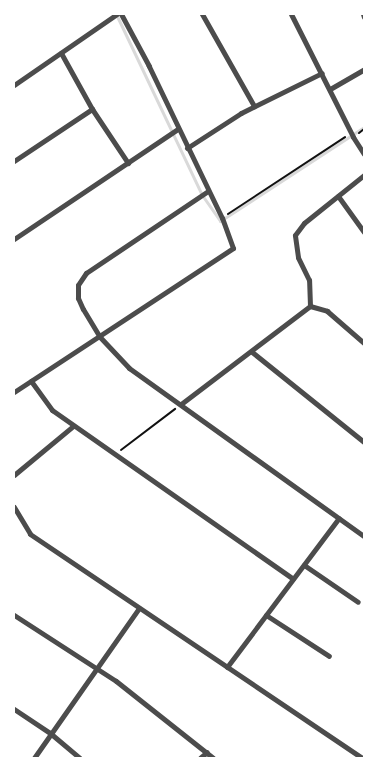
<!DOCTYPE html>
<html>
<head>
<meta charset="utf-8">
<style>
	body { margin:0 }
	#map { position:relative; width:378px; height:772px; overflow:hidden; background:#fff; font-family:Overpass,sans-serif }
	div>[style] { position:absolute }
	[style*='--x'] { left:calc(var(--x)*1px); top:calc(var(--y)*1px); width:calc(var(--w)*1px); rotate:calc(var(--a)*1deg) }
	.stream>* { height:3px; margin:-1.5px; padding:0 1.5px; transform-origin:1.5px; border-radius:1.5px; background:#d9d9d9 }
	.path>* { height:2px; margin:-1px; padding:0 1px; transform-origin:1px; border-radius:1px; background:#111 }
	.minor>* { height:5px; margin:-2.5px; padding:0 2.5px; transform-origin:2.5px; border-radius:2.5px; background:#4c4c4c }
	span { translate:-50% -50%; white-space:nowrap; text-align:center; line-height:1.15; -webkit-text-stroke:4.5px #fff; paint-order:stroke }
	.frame { position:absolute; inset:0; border:15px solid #fff; pointer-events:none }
</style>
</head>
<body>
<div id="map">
	<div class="stream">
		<div style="--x:116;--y:14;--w:200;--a:64.6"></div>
		<div style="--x:202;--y:195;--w:32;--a:55"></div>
		<div style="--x:220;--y:221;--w:172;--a:-33.1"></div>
	</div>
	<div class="path">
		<div style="--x:359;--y:133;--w:6;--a:-39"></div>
		<div style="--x:228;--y:214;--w:140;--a:-33.3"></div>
		<div style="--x:121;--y:450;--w:68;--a:-37.2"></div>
	</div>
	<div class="minor">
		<div style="--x:202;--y:14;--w:106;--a:60.5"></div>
		<div style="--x:291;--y:14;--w:138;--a:63.2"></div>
		<div style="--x:353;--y:137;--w:20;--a:57"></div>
		<div style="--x:363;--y:14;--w:3;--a:72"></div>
		<div style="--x:61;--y:53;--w:64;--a:61"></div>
		<div style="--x:92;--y:109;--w:65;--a:56.3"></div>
		<div style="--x:14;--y:85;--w:125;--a:-34.6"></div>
		<div style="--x:330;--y:89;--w:39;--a:-30"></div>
		<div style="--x:187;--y:148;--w:64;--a:-32.9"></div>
		<div style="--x:241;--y:113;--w:90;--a:-26.3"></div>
		<div style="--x:14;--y:161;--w:94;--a:-33.7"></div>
		<div style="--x:208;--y:191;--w:147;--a:146.1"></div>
		<div style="--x:86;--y:273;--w:14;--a:124"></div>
		<div style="--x:78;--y:285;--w:13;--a:90"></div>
		<div style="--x:78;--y:298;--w:12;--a:66"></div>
		<div style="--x:83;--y:309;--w:31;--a:59"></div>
		<div style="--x:99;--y:336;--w:44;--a:46.8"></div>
		<div style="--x:129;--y:368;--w:289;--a:35.6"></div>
		<div style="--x:338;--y:196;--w:44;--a:54.2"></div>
		<div style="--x:14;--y:239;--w:197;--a:-33.9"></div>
		<div style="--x:310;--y:306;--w:18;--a:16"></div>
		<div style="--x:327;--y:311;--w:49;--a:40.9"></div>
		<div style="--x:252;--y:352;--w:144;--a:38.8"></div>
		<div style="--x:31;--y:381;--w:36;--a:54"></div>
		<div style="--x:52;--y:410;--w:294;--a:35"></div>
		<div style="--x:14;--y:392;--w:262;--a:-33.3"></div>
		<div style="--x:233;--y:248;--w:32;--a:-110"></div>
		<div style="--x:222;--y:218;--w:169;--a:-115.7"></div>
		<div style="--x:149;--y:66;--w:59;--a:-118.3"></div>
		<div style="--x:181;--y:404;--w:162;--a:-37.2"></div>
		<div style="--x:310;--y:306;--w:26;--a:-92"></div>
		<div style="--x:309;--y:280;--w:25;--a:-116"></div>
		<div style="--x:298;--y:257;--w:22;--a:-98"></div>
		<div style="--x:295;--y:235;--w:15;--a:-53"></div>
		<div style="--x:304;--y:223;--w:77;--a:-38.7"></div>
		<div style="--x:14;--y:475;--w:77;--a:-39.7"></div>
		<div style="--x:14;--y:507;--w:31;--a:59"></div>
		<div style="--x:30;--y:534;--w:400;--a:34"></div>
		<div style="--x:304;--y:565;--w:65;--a:34.4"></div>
		<div style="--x:14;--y:615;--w:121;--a:32.9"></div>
		<div style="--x:116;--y:681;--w:124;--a:38.4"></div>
		<div style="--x:266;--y:615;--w:75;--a:33.1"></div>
		<div style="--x:227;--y:667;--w:186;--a:-53.1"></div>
		<div style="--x:14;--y:709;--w:43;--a:33.7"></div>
		<div style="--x:50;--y:733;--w:39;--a:40"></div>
		<div style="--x:34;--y:758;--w:183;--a:-55"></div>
		<div style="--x:200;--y:758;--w:9;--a:-41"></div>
	</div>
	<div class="frame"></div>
</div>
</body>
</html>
